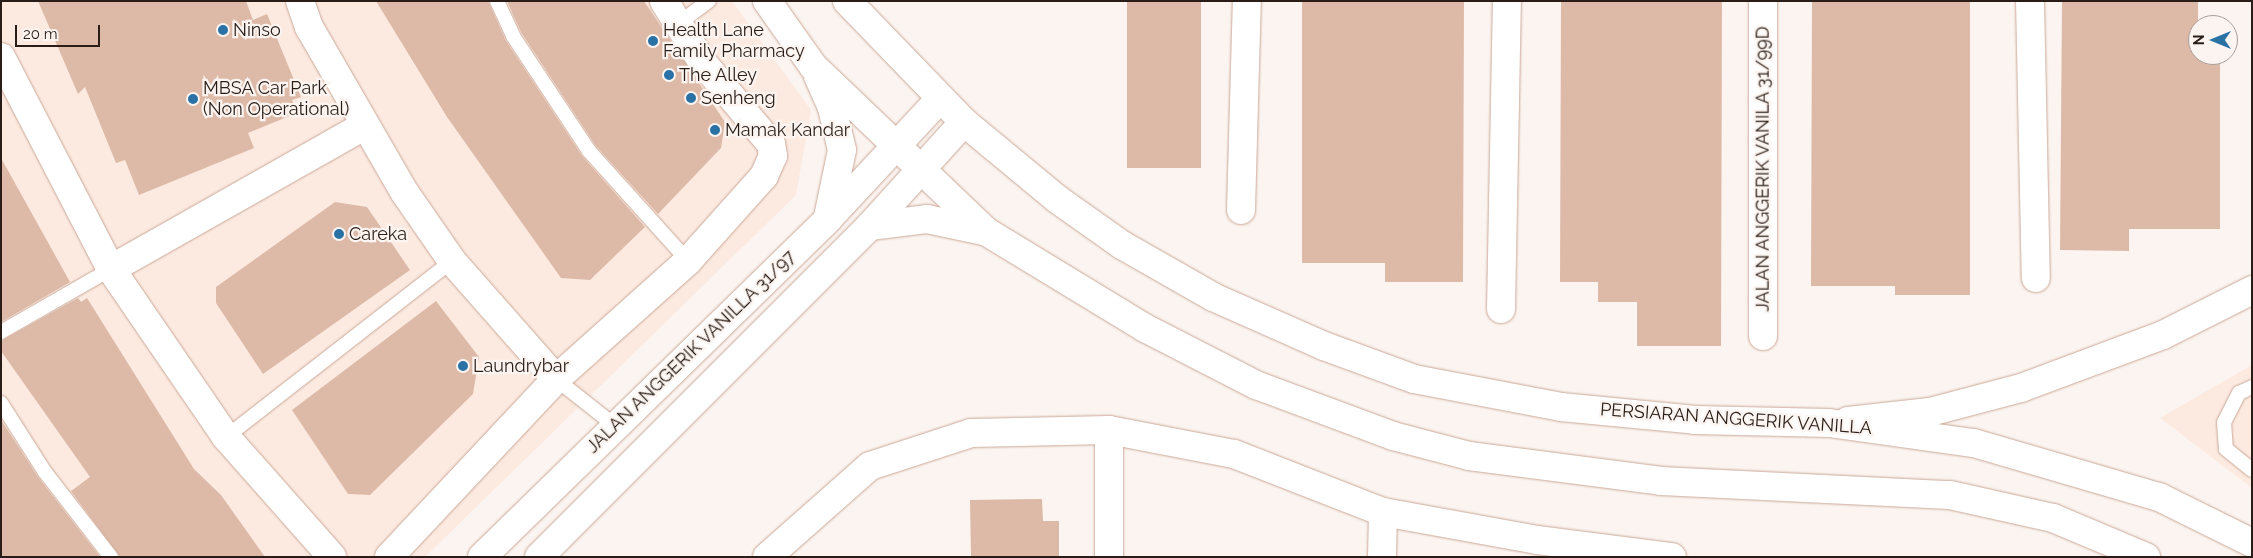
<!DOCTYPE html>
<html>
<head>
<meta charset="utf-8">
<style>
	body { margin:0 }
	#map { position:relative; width:2253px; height:558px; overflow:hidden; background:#fbf4f0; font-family:Raleway,sans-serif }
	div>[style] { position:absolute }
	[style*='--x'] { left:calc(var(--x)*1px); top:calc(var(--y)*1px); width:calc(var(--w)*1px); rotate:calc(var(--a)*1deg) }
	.built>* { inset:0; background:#fceae1 }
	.building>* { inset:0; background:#ddbaa8; transform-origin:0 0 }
	.roads { filter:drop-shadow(0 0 1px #caa897) drop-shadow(0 0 1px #caa897) }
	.lane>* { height:14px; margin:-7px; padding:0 7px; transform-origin:7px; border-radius:7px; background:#fff }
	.street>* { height:28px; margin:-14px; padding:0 14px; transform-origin:14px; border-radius:14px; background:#fff }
	.secondary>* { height:28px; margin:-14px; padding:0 14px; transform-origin:14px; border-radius:14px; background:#fff }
	.dots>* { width:14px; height:14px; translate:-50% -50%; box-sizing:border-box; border:2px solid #fbf4f0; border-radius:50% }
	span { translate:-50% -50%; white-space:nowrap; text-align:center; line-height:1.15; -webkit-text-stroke:4.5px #fbf4f0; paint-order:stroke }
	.poi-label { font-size:18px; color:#2a1d17 }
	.left { translate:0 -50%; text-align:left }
	.street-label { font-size:18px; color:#2a1d17 }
	.frame { position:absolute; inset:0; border:2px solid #2a1d17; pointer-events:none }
	.north { position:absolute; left:2188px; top:15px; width:50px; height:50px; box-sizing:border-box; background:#fbf4f0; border:1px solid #a79e99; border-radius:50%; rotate:270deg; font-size:14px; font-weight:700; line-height:20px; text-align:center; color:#2a1d17 }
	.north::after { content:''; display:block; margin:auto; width:18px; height:22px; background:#2a71a5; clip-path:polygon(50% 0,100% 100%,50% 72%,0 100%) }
	.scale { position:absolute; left:15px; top:25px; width:85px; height:22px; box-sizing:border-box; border:2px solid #2a1d17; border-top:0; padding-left:6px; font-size:15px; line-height:18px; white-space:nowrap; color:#2a1d17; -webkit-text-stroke:4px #fbf4f0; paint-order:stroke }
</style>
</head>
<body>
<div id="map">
	<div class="built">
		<div style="clip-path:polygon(1px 1px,732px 1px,811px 110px,796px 195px,425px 557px,1px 557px)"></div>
		<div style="clip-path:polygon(2252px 365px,2252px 488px,2160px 418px)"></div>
	</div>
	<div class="building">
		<div style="clip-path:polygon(38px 1px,246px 1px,253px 20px,267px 14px,301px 97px,292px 100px,297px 113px,248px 133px,254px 148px,139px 195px,125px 160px,116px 163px,85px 87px,78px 94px)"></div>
		<div style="clip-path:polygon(376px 1px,488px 1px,506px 41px,582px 156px,645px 227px,590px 280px,561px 278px,447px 117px)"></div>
		<div style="clip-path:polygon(507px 1px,644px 1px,725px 122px,721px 148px,658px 214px,596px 146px,521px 32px)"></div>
		<div style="left:1127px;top:1px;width:74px;height:167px"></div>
		<div style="clip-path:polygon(1302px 1px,1464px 1px,1463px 282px,1385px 282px,1385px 263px,1302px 263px)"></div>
		<div style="clip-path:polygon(1561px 1px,1722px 1px,1721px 346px,1637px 346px,1637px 302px,1598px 302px,1598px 282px,1560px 282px)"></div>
		<div style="clip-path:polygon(1812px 1px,1970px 1px,1970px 295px,1895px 295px,1895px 286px,1811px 286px)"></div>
		<div style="clip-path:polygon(2062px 1px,2198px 1px,2198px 55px,2220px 55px,2220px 229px,2129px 229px,2129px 251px,2060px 250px)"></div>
		<div style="clip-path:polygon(1px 158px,70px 282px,1px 322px)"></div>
		<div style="clip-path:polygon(335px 202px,367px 207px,410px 270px,263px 374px,216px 303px,216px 287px)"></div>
		<div style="clip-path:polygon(78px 298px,81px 302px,87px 298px,194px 469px,221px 495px,265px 557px,120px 557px,71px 491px,90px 477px,1px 351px,1px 341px)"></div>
		<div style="clip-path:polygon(436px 301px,479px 357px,473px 394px,370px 495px,348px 494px,292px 410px)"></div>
		<div style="clip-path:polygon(1px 420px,38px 477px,100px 557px,1px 557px)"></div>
		<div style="clip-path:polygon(1042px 499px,1043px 521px,1059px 521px,1059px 557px,971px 557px,970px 500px)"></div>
	</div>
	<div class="roads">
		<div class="lane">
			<div style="--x:497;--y:1;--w:38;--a:65"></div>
			<div style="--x:513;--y:36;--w:138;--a:56.5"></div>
			<div style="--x:589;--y:151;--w:148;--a:48"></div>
			<div style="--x:678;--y:24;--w:39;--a:-37"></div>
			<div style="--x:1;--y:332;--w:127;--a:-29.8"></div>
			<div style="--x:556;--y:379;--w:74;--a:38.4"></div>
			<div style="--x:2252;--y:387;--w:14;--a:155"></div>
			<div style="--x:2239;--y:393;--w:33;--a:117"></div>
			<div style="--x:2224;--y:422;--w:27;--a:86"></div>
			<div style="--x:2226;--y:449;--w:33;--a:39"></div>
			<div style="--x:1;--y:403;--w:82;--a:57.5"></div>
			<div style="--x:45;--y:472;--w:108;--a:52.2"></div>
			<div style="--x:226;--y:437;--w:286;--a:-37.9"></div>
		</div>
		<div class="street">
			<div style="--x:300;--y:1;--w:28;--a:71"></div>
			<div style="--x:309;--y:27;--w:192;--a:60"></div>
			<div style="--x:405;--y:193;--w:83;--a:55.3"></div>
			<div style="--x:452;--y:261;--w:157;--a:48.6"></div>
			<div style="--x:1763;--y:1;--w:335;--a:90"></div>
			<div style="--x:2030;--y:1;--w:277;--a:88.8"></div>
			<div style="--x:1;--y:57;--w:239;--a:62.6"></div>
			<div style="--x:111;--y:269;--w:204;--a:55.6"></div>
			<div style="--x:226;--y:437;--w:160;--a:48.5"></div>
			<div style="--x:1241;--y:210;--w:209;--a:-88.4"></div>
			<div style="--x:111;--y:269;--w:291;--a:-29.5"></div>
			<div style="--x:1501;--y:309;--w:308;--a:-88.9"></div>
			<div style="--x:1848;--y:421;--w:82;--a:-6.3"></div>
			<div style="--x:1930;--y:412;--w:94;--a:-14.8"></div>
			<div style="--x:2021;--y:388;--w:152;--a:-20.5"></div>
			<div style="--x:2163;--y:335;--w:100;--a:-26.8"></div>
			<div style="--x:389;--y:557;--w:244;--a:-46.8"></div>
			<div style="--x:556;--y:379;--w:177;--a:-41.8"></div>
			<div style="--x:688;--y:261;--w:114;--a:-48.2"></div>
			<div style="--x:764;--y:176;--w:22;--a:-66"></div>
			<div style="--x:773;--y:156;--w:12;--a:-99"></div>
			<div style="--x:771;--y:144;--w:106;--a:-130"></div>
			<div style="--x:703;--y:63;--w:73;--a:-122.2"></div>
			<div style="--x:767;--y:557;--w:137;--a:-41.5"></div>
			<div style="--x:870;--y:466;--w:106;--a:-18.1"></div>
			<div style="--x:971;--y:433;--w:138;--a:-1.2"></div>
			<div style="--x:1109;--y:430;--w:127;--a:10.9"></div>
			<div style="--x:1234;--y:454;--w:160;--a:21.3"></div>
			<div style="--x:1383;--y:512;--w:157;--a:10.3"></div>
			<div style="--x:1537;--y:540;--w:136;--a:7.2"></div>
			<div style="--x:1109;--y:557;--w:127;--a:-90"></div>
			<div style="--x:1382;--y:557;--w:45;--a:-88.7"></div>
		</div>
		<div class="secondary">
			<div style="--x:767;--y:1;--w:80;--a:54.7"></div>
			<div style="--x:813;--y:66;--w:240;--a:43.7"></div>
			<div style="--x:987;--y:232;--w:185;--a:31.3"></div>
			<div style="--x:1145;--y:328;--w:125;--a:27.2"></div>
			<div style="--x:1256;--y:385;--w:146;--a:20.4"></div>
			<div style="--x:1393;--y:436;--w:79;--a:14.7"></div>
			<div style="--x:1469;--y:456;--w:194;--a:7.4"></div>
			<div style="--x:1661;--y:481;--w:289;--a:2.8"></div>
			<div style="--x:1950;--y:495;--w:106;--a:12.6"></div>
			<div style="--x:2053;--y:518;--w:101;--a:22.8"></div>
			<div style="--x:847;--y:1;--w:168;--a:46"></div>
			<div style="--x:964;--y:122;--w:121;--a:39.6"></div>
			<div style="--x:1057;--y:199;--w:80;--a:35.3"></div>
			<div style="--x:1122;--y:245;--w:105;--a:29.7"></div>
			<div style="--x:1213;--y:297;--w:121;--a:23.8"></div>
			<div style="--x:1324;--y:346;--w:96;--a:20.1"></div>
			<div style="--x:1414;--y:379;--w:150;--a:10.8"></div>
			<div style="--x:1561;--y:407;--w:135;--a:5.5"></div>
			<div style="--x:1695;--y:420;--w:134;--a:1.3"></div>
			<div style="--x:1829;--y:423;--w:146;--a:7.9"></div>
			<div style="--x:1974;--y:443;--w:193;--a:16.3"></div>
			<div style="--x:2159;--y:497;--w:104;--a:26.3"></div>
			<div style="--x:818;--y:76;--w:35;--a:66"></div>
			<div style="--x:832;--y:108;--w:43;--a:76.6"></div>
			<div style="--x:842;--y:150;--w:68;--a:101.8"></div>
			<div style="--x:870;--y:226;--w:57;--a:-7"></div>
			<div style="--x:927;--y:219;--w:58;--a:11.9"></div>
			<div style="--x:482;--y:557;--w:484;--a:-44.3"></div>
			<div style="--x:828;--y:219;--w:164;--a:-47"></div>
			<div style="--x:539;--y:557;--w:468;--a:-45"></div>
			<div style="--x:870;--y:226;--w:140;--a:-47.9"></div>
		</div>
	</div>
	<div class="dots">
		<div style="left:223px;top:30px;background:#2a71a5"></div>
		<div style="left:653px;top:41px;background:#2a71a5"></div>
		<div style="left:669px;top:75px;background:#2a71a5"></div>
		<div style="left:691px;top:98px;background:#2a71a5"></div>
		<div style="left:193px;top:99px;background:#2a71a5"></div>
		<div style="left:715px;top:130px;background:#2a71a5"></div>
		<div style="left:339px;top:234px;background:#2a71a5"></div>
		<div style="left:463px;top:366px;background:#2a71a5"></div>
	</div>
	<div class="poi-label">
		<span class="left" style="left:233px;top:30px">Ninso</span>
		<span class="left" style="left:663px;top:41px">Health Lane<br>Family Pharmacy</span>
		<span class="left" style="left:679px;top:75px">The Alley</span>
		<span class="left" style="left:203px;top:99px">MBSA Car Park<br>(Non Operational)</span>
		<span class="left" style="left:701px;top:98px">Senheng</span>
		<span class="left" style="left:725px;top:130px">Mamak Kandar</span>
		<span class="left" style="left:349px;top:234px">Careka</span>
		<span class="left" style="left:473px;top:366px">Laundrybar</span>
	</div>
	<div class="street-label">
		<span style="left:1763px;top:169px;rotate:-90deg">JALAN ANGGERIK VANILA 31/99D</span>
		<span style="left:691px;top:352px;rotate:-44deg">JALAN ANGGERIK VANILLA 31/97</span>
		<span style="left:1736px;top:419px;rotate:4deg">PERSIARAN ANGGERIK VANILLA</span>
	</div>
	<div class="frame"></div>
	<div class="north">N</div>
	<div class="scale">20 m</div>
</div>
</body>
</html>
